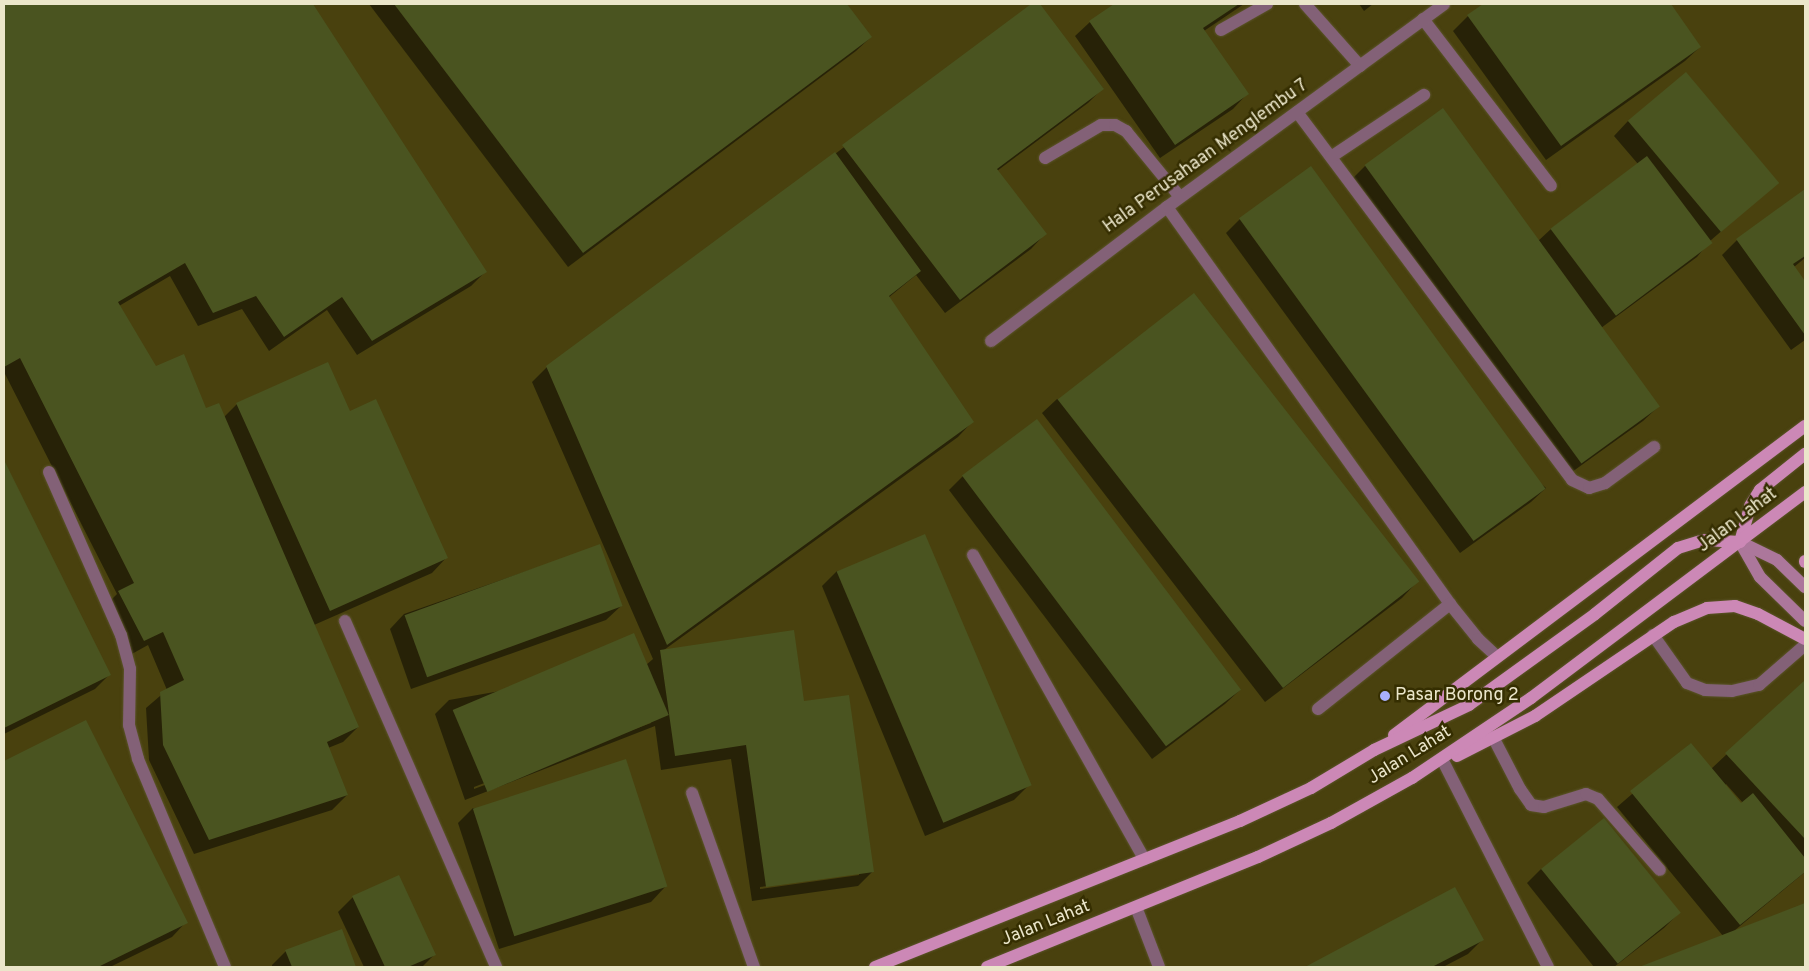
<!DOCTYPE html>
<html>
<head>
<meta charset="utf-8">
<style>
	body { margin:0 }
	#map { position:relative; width:1809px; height:971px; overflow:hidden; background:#3f380d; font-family:Overpass,sans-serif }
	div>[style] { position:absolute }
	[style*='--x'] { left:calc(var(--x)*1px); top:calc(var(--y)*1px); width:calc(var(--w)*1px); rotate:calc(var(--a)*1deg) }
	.built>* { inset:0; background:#49410e; transform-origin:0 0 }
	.shadow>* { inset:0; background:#0007 }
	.building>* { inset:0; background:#4a5420; transform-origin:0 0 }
	.roads { filter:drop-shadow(0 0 1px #5b542b) drop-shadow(0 0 1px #5b542b) }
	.lane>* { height:12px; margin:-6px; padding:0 6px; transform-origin:6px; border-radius:6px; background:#836177 }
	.secondary>* { height:12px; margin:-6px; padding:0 6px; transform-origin:6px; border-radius:6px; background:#ac779b }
	.primary>* { height:12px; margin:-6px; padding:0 6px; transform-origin:6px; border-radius:6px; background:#cc88b6 }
	.dots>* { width:14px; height:14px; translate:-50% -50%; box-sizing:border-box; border:2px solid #352e01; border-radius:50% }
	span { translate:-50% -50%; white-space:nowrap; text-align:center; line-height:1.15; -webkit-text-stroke:5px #352e01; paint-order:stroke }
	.street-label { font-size:18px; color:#ebe6ca }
	.poi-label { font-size:18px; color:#ebe6ca }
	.left { translate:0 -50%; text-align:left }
	.frame { position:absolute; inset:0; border:5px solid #ebe6ca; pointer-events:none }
</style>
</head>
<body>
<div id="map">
	<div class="built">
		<div style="left:4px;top:4px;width:1801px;height:963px"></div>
	</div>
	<div class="shadow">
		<div style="clip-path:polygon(4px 4px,312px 4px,485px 272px,471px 286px,357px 355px,327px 310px,269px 351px,242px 309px,198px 326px,170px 276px,119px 306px,156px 368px,206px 410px,224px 417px,237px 404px,350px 413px,446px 558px,432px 573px,314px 625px,358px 727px,343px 742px,328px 748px,347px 795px,332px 810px,194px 854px,149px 760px,146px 708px,167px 690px,148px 645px,130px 655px,104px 607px,117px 594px,4px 372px)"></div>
		<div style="clip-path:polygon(369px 4px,846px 4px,871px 37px,856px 51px,568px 267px)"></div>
		<div style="clip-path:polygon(evenodd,1033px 4px,1038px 4px,1103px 88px,1088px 103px,997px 171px,1045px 234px,1031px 249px,945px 313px,916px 275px,888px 298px,972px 422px,958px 437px,664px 650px,803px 703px,873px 871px,858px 886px,752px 901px,731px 759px,661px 770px,655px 726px,465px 800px,435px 714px,449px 700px,646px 665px,653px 659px,532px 382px,547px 367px,835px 154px,1033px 4px,651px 720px,651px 723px,474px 789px,474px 787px,651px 720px,1033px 4px,859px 873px,859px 875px,760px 889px,760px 887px,859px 873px)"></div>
		<div style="clip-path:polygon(1116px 4px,1244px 4px,1204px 31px,1247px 94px,1233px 109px,1160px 158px,1075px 36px,1090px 22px)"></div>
		<div style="clip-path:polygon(1359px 4px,1373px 4px,1364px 11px)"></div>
		<div style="clip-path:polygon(1485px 4px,1669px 4px,1700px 47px,1685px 61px,1546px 160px,1453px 31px,1468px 16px)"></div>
		<div style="clip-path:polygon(1443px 110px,1538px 241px,1551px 229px,1638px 164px,1614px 136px,1628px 121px,1777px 183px,1710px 241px,1697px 257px,1601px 328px,1658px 407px,1643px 421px,1565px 477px,1351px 180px,1365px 166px)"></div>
		<div style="clip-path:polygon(1805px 191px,1805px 258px,1794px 267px,1805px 283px,1805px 340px,1791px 350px,1722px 255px,1737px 240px)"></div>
		<div style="clip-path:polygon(1240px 219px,1546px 488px,1531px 502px,1460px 553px,1226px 233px)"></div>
		<div style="clip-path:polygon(1057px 399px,1416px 583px,1402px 598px,1265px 702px,1042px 413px)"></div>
		<div style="clip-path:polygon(4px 463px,109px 675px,95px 689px,4px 734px)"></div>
		<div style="clip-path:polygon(963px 476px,1240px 690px,1225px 704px,1152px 759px,949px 490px)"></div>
		<div style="clip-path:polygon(599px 546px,621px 606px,606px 620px,411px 689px,390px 629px,404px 614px)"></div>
		<div style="clip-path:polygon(837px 571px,1028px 786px,1014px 800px,925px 836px,822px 586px)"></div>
		<div style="clip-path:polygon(evenodd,1805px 681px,1805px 872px,1734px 931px,1805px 904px,1805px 967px,1642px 967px,1723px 936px,1617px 807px,1690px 744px,1711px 769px,1805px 681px,1726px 784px,1743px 803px,1741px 805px,1725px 786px,1726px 784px)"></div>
		<div style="clip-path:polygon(86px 722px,186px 922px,172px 937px,110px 967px,4px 967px,4px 762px)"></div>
		<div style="clip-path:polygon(473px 808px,665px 887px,651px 902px,499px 949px,458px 823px)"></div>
		<div style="clip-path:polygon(1541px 869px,1679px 913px,1664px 928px,1614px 967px,1594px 967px,1527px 883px)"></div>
		<div style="clip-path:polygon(1455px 889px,1482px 940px,1468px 954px,1443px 967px,1307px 967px)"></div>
		<div style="clip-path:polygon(353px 897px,434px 955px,422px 967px,364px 967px,338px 912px)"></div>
		<div style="clip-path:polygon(341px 931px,355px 967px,272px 967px,272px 965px,286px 951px)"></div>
	</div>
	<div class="building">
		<div style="clip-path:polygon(4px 4px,313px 4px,487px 272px,372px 341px,342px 297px,284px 337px,256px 296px,213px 313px,185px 263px,118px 302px,156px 366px,184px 354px,206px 408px,219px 403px,359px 727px,327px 742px,348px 795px,209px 840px,163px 745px,160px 692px,184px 680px,163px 632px,144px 641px,118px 591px,134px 583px,20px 358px,4px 367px)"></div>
		<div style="clip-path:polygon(394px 4px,847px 4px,872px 37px,583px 253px)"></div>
		<div style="clip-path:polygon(1031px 4px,1040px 4px,1104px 89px,997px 169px,1047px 234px,960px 300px,842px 145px)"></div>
		<div style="clip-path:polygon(1114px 4px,1239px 4px,1203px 28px,1249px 94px,1175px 145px,1089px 21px)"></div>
		<div style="clip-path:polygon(1483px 4px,1671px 4px,1701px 47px,1561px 146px,1467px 15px)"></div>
		<div style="left:1686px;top:72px;width:145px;height:76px;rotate:50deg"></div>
		<div style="left:1443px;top:108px;width:369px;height:97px;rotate:54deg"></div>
		<div style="clip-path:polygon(835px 152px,921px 271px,889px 296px,974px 422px,667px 645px,546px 366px)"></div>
		<div style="left:1647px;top:156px;width:109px;height:121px;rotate:53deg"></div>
		<div style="left:1311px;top:166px;width:399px;height:89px;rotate:54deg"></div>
		<div style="clip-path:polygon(1805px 189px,1805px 256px,1793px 264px,1805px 281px,1805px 335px,1736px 239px)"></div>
		<div style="left:1194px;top:293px;width:366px;height:173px;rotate:52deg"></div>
		<div style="clip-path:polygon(328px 362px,350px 411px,376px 399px,448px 558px,330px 611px,236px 403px)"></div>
		<div style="left:1037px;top:419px;width:339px;height:94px;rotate:53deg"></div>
		<div style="clip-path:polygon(4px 460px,111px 675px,4px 728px)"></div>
		<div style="left:925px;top:534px;width:273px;height:96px;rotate:67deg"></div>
		<div style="left:600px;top:544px;width:66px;height:208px;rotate:70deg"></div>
		<div style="clip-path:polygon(794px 630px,804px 701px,849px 695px,874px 872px,766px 887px,746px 745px,675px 756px,660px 650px)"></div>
		<div style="left:634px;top:633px;width:89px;height:197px;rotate:67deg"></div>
		<div style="clip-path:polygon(1805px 680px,1805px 839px,1725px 753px)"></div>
		<div style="clip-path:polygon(86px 720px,188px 923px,98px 967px,4px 967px,4px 761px)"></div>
		<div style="clip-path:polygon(1691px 743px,1741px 803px,1753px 793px,1805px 858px,1805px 872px,1740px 925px,1630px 791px)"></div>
		<div style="left:626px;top:759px;width:134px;height:161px;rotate:72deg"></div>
		<div style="left:1604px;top:818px;width:122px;height:81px;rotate:51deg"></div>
		<div style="clip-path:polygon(399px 875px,436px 955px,408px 967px,385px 967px,352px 896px)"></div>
		<div style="clip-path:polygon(1455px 887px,1484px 940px,1432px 967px,1305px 967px)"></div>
		<div style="clip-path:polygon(1805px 903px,1805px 967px,1639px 967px)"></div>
		<div style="clip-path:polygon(342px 929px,356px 967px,292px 967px,285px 950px)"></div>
	</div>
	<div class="roads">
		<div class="lane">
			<div style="--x:1305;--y:4;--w:83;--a:48.4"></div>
			<div style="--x:1423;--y:19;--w:210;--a:52.5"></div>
			<div style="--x:1221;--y:30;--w:53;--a:-29.5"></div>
			<div style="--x:1297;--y:112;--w:459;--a:53.2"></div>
			<div style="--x:1572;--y:480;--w:19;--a:25"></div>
			<div style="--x:1589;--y:488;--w:17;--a:-17"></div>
			<div style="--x:1605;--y:483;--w:61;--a:-36.3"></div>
			<div style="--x:1331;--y:157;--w:112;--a:-33.7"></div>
			<div style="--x:1045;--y:158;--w:65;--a:-30.5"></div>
			<div style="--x:1101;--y:125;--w:14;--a:0"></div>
			<div style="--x:1115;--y:125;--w:13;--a:29"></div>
			<div style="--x:1126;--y:131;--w:85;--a:50.7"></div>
			<div style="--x:1167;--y:207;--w:488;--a:54.5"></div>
			<div style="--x:1450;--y:604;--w:45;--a:51.3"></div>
			<div style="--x:1478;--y:639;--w:26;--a:43"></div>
			<div style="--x:991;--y:341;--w:221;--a:-37.3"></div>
			<div style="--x:1167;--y:207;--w:343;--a:-36.2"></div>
			<div style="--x:49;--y:472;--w:178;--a:66.2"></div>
			<div style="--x:121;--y:635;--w:35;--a:75"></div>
			<div style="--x:130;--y:669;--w:56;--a:91"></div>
			<div style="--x:129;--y:725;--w:35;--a:75"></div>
			<div style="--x:138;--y:759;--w:225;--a:67.3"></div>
			<div style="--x:973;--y:555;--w:349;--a:60.6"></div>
			<div style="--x:345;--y:621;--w:378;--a:66.4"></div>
			<div style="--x:1653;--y:635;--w:59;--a:54.7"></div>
			<div style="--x:1687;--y:683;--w:19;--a:21"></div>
			<div style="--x:1705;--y:690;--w:27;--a:2"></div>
			<div style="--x:1732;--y:691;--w:28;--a:-13"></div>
			<div style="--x:1759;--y:685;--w:61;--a:-41"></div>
			<div style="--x:1318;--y:709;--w:169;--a:-38.5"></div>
			<div style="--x:1493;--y:737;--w:59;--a:62.6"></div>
			<div style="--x:1520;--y:789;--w:19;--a:55"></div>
			<div style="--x:1531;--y:805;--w:13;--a:9"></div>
			<div style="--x:1544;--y:807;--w:44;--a:-17.2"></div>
			<div style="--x:1586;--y:794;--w:13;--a:23"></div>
			<div style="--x:1598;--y:799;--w:94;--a:48.9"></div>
			<div style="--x:1444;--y:763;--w:229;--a:63"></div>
			<div style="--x:692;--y:793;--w:185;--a:70.4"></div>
			<div style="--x:1136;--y:907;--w:64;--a:69"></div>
		</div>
		<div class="secondary">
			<div style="--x:1740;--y:542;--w:40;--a:60.3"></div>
			<div style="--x:1760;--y:577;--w:63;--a:44.4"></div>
			<div style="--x:1740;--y:542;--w:41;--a:25.9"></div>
			<div style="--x:1777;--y:560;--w:39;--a:44"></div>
		</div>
		<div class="primary">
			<div style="--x:1740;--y:542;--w:37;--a:-74"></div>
			<div style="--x:1750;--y:506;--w:19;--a:-58"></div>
			<div style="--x:1760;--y:490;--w:58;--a:-38.7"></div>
			<div style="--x:1805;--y:561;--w:1;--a:90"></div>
			<div style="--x:1394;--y:735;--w:514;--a:-36.94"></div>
			<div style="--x:1457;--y:756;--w:88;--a:-27.1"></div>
			<div style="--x:1535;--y:716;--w:168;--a:-34.1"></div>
			<div style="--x:1674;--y:622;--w:36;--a:-23"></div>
			<div style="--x:1707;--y:608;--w:28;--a:-4"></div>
			<div style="--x:1735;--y:606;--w:24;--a:19"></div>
			<div style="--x:1758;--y:614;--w:53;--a:28"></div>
			<div style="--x:875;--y:967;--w:393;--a:-21.8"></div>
			<div style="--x:1240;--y:821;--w:78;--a:-24.9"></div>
			<div style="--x:1311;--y:788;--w:74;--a:-31.1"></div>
			<div style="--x:1374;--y:750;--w:105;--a:-25.3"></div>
			<div style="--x:1469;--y:705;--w:155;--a:-35.8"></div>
			<div style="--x:1595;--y:614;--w:106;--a:-38.5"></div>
			<div style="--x:1678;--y:548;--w:27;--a:-17"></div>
			<div style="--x:1704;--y:540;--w:36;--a:3"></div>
			<div style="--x:987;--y:967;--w:292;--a:-22.1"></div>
			<div style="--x:1258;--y:857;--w:81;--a:-25"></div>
			<div style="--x:1331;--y:823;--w:93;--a:-29.1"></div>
			<div style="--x:1412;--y:778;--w:143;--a:-33.9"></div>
			<div style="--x:1531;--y:698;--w:343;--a:-36.9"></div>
		</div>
	</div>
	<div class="dots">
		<div style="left:1385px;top:696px;background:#a9b0fc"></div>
	</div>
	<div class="street-label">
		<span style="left:1206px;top:157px;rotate:-36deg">Hala Perusahaan Menglembu 7</span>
		<span style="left:1738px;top:521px;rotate:-37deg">Jalan Lahat</span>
		<span style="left:1410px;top:756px;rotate:-32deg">Jalan Lahat</span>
		<span style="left:1046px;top:924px;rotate:-22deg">Jalan Lahat</span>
	</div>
	<div class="poi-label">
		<span class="left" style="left:1395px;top:696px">Pasar Borong 2</span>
	</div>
	<div class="frame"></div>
</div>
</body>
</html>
